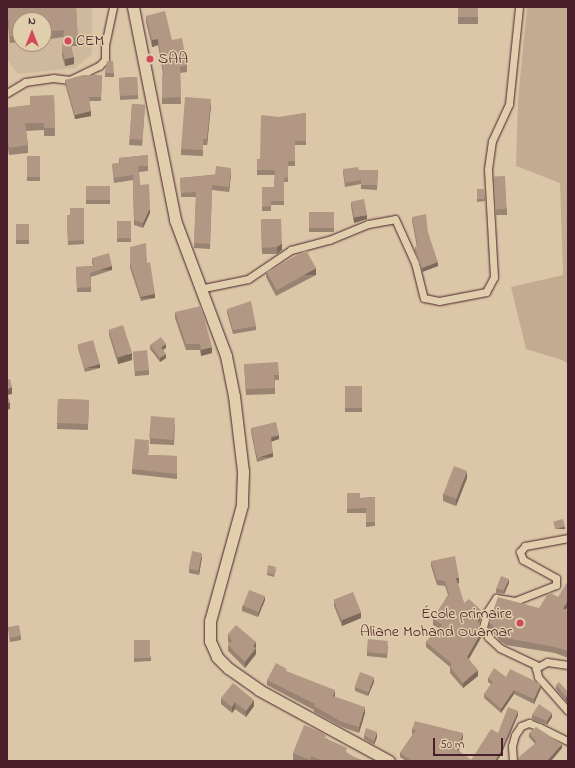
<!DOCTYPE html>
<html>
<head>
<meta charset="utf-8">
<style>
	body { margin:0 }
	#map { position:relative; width:575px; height:768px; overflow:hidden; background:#dbc7a7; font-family:"Indie Flower",sans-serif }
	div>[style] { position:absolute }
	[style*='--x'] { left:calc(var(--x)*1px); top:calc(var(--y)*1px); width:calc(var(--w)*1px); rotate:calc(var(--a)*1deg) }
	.built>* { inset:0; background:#cfb99c }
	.green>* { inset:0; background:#c3ab92 }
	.roads { filter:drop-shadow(0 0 1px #4a1f2b) drop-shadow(0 0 1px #4a1f2b) }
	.minor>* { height:7px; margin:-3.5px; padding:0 3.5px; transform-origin:3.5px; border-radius:3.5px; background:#e1ceac }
	.primary>* { height:11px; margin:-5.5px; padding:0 5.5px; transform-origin:5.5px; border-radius:5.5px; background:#e1ceac }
	.wall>* { inset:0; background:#998372; transform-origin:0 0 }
	.shaded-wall>* { inset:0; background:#7d6a5c; transform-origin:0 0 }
	.building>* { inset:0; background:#b29884; transform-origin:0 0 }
	.dots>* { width:11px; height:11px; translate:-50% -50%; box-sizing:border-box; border:2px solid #e1ceac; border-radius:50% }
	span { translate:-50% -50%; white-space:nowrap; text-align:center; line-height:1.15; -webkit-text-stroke:3px #e1ceac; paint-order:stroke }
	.poi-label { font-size:16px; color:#4a1f2b }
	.left { translate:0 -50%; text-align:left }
	.right { translate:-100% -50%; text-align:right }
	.frame { position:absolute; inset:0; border:8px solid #4a1f2b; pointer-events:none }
	.north { position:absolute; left:12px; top:12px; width:40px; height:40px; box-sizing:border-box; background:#e1ceac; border:1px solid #a58878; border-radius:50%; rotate:0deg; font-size:11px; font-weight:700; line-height:16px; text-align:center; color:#4a1f2b }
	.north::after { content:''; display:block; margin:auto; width:14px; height:18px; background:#d1495b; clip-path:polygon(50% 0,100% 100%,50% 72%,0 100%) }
	.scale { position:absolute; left:433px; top:738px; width:70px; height:18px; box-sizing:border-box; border:2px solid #4a1f2b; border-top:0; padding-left:5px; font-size:12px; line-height:14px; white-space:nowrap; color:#4a1f2b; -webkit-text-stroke:3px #e1ceac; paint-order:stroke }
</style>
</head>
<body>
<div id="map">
	<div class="built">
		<div style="clip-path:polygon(evenodd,7px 7px,92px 7px,92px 54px,75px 68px,18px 74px,7px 60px,7px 7px,20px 20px,44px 20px,44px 44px,20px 44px,20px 20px)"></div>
	</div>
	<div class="green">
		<div style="clip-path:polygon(527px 7px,568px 7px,568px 364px,562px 360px,526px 349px,511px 287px,563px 275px,560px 183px,516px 166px,518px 100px)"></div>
	</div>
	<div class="roads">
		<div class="minor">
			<div style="--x:7;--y:93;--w:21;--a:-31"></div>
			<div style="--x:25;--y:82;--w:28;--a:-8"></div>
			<div style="--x:53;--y:78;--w:17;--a:7"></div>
			<div style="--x:70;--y:80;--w:32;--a:-26"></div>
			<div style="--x:99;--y:66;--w:8;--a:-45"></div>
			<div style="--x:105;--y:60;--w:15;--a:-90"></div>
			<div style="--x:105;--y:45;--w:39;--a:-78"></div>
			<div style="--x:199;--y:289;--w:50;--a:-11.5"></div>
			<div style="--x:248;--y:279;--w:52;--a:-34"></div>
			<div style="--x:291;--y:250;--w:39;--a:-15"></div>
			<div style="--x:329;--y:240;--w:42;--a:-22.3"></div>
			<div style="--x:368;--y:224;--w:27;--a:-10"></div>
			<div style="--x:395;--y:219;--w:48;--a:65.6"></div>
			<div style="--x:415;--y:263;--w:36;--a:76"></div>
			<div style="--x:424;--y:298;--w:15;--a:11"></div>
			<div style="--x:439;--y:301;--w:48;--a:-10.8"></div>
			<div style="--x:486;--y:292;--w:17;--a:-62"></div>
			<div style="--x:494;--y:277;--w:108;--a:-93.2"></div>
			<div style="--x:488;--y:169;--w:28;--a:-82"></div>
			<div style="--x:492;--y:141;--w:41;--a:-65.3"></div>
			<div style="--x:509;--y:104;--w:98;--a:-84.1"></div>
			<div style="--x:568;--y:665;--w:21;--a:-172"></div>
			<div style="--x:547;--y:662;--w:13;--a:151"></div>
			<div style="--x:536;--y:668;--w:9;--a:77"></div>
			<div style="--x:538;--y:677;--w:45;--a:48.6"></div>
			<div style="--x:538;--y:666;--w:42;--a:-154.7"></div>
			<div style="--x:500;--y:648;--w:16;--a:-137"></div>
			<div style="--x:488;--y:637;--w:11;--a:-117"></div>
			<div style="--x:483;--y:627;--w:16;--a:-75"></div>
			<div style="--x:487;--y:612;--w:17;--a:-57"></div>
			<div style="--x:496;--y:598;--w:19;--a:9"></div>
			<div style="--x:515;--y:601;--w:44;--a:-21.3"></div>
			<div style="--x:556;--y:585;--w:7;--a:-90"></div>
			<div style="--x:556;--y:578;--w:38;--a:-151"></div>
			<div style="--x:523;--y:560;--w:9;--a:-111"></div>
			<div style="--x:520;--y:552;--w:8;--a:-50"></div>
			<div style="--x:525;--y:546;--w:44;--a:-10.5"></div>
			<div style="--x:513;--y:761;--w:15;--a:-94"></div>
			<div style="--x:512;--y:746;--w:11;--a:-75"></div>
			<div style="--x:515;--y:735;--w:11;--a:-56"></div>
			<div style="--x:521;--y:726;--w:9;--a:-21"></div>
			<div style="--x:529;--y:723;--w:11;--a:22"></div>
			<div style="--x:539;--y:727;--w:32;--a:26"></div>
		</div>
		<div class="primary">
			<div style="--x:133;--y:7;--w:217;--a:78.8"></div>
			<div style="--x:175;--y:220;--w:145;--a:69.4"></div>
			<div style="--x:226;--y:356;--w:41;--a:78.7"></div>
			<div style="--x:234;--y:396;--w:77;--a:83.2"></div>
			<div style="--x:243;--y:472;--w:33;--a:92"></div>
			<div style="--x:242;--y:505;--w:120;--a:105.4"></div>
			<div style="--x:210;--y:621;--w:20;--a:90"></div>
			<div style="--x:210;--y:641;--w:17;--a:66"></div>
			<div style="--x:217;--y:657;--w:16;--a:45"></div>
			<div style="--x:228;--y:668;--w:38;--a:35"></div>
			<div style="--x:259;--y:690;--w:148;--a:28.6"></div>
		</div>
	</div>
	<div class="wall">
		<div style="clip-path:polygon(76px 7px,78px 46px,71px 46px,74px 64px,65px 66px,62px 56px,63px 37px,44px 40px,44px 20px,20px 20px,20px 42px,10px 43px,7px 15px,7px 8px)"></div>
		<div style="left:458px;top:7px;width:20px;height:17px"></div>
		<div style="clip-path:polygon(146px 16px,172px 40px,187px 65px,187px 72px,180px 73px,181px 104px,162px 104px,162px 74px,163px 74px,158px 45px,152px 47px,146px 22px)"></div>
		<div style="left:105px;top:73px;width:9px;height:4px"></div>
		<div style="clip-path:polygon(102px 75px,101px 101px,89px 101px,91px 116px,75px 119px,65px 84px,65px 80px)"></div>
		<div style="left:137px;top:77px;width:22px;height:18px;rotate:87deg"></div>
		<div style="clip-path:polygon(54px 95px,55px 136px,44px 136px,44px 130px,26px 131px,28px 145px,28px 153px,9px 155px,8px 149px,7px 150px,7px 108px,30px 105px)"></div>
		<div style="left:132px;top:104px;width:13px;height:41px;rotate:4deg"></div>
		<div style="clip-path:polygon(211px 105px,207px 145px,203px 145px,203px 156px,181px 155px,181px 149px)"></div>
		<div style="clip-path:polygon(306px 113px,306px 145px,295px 145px,295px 166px,288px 166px,288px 182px,284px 182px,284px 205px,271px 205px,271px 211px,262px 211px,262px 187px,274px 187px,275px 175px,257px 175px,257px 159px,260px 159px,280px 117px)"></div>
		<div style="clip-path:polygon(148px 155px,148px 171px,139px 172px,140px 185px,150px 213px,143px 228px,134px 225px,133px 180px,114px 183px,112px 164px,119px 163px,119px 158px)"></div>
		<div style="left:40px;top:156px;width:25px;height:13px;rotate:90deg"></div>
		<div style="clip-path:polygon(343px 169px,359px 170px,378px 170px,377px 190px,361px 189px,361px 184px,345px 187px,343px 173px)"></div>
		<div style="clip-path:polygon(231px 173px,229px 192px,212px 190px,210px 249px,194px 248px,196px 197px,181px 197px,180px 178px)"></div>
		<div style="clip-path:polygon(494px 177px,507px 209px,507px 215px,496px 215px)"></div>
		<div style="left:86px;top:186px;width:24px;height:18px"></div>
		<div style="clip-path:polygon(477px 189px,484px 189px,485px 201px,477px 202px)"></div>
		<div style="clip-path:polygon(351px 202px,367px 219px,354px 223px,351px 206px)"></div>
		<div style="clip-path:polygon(84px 208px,84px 244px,68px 245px,67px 220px,70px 215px)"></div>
		<div style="left:309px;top:212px;width:25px;height:20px"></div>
		<div style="clip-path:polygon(412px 217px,428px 233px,438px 266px,422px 272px,415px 252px,415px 247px,417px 247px,412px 221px)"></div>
		<div style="clip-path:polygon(261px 219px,282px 250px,277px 254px,262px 254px)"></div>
		<div style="left:117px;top:221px;width:14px;height:21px"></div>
		<div style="left:16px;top:224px;width:13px;height:20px"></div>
		<div style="clip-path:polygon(130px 247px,147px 263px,155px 298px,141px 301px,130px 268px)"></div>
		<div style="clip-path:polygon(92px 258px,112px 270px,91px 277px,91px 292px,77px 292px,76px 267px,93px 266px,92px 263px)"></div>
		<div style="clip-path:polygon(266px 271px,316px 275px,276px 296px,266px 277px)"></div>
		<div style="clip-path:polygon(227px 309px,256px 326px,256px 330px,233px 334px,227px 313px)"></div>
		<div style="clip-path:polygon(175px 312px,212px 353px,201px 356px,200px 350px,186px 350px,175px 318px)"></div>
		<div style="clip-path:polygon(109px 329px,132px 360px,118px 364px,109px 335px)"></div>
		<div style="clip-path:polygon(78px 344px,100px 368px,85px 372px,78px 348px)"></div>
		<div style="clip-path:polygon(150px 345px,166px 348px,163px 350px,166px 358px,160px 362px,150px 349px)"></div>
		<div style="clip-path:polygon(133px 352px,149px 370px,149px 375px,135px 376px)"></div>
		<div style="clip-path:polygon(244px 364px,279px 375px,279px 380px,275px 380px,275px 394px,246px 395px)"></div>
		<div style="left:345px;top:386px;width:17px;height:26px"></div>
		<div style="left:58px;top:399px;width:31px;height:30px;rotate:2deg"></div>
		<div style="clip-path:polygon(175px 424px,174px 445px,150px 444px,150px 438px)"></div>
		<div style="clip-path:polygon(251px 428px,279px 439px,271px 441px,273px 457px,257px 462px,251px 432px)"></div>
		<div style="clip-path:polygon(149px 446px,148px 455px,177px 456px,177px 479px,132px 474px,132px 469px)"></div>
		<div style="clip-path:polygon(467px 478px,456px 506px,443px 501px,443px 494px)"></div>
		<div style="clip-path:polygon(347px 493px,360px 498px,375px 497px,375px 526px,366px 527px,366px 513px,347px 513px)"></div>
		<div style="clip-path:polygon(202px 557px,199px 575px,189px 573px,189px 569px)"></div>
		<div style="clip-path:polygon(431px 561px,459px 583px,458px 584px,464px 603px,481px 616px,479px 623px,482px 636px,469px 659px,478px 676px,463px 688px,450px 673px,450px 667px,426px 647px,426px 642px,439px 628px,433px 625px,433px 619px,448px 595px,445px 586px,437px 585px,431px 566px)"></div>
		<div style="clip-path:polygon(276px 569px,274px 577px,267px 575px,267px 573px)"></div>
		<div style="clip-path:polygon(509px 583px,504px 594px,496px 593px,496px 589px)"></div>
		<div style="clip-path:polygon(265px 600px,258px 617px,242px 611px,242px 606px)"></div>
		<div style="clip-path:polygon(334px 600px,361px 618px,342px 626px,334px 606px)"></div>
		<div style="clip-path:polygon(539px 608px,566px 610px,568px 612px,568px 658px,555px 653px,506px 645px,500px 641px,489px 628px,489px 622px)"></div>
		<div style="clip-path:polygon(8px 627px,21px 636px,21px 640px,10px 642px)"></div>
		<div style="clip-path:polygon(228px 634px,256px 642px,256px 654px,245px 668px,228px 651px,228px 645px,229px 644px,228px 641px)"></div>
		<div style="clip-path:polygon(134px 640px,151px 657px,151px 661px,134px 662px)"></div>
		<div style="clip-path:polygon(388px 645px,387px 658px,367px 656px,367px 652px)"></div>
		<div style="clip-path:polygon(287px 672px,335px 695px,335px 697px,365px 713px,359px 733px,342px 727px,314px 712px,314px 710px,267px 685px,267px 680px)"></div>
		<div style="clip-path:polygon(506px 677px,541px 688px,534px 704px,514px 694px,501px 713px,484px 698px,484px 694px,491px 684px,488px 682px,488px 678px)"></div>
		<div style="clip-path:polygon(374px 682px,368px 696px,355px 691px,355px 687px)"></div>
		<div style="clip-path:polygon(556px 685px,568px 692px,568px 700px,566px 702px,556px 689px)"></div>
		<div style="clip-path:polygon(221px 698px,254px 706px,246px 717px,235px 709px,232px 713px,221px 704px)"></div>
		<div style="clip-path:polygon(518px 715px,501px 755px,497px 761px,406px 761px,400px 757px,400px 753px,413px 734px,412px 734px,412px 729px,463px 737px,459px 751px,471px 760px,498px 733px)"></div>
		<div style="clip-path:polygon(532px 715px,552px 717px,547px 725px,532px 719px)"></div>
		<div style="clip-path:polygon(529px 733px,562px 748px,551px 761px,518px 761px,518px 758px,535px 744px,529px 737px)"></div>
		<div style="clip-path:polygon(364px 735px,377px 737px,374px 745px,364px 739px)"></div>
		<div style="clip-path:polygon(326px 738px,347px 753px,354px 757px,364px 761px,295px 761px,293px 760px,293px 753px)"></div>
	</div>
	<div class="shaded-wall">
		<div style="clip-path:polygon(158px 39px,158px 45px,152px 47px,152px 40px)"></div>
		<div style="clip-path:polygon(74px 57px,74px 64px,65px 66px,65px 59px)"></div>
		<div style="clip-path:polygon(211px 99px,211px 105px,207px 145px,207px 139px)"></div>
		<div style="clip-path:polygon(91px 111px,91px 116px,75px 119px,75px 115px)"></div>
		<div style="clip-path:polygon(231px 168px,231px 173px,229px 192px,229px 187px)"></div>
		<div style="clip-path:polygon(150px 208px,150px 213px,143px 228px,143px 223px)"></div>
		<div style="clip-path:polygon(367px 215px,367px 219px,354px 223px,354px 218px)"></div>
		<div style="clip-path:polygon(282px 243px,282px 250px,277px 254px,277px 247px)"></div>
		<div style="clip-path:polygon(438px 262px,438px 266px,422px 272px,422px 268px)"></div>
		<div style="left:112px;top:266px;width:4px;height:23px;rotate:90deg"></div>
		<div style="left:316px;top:268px;width:7px;height:45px;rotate:90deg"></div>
		<div style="left:155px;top:294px;width:4px;height:14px;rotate:90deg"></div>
		<div style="clip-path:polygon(166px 344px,166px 348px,161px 351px,161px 347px)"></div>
		<div style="clip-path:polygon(212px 347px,212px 353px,201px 356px,201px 350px)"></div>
		<div style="clip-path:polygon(132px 353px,132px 360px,118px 364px,118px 358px)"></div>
		<div style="clip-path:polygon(166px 354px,166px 358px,160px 362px,160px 358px)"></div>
		<div style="left:100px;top:364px;width:4px;height:16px;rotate:90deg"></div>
		<div style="clip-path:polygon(12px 387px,12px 394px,7px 395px,7px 389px)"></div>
		<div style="clip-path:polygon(7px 403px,10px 403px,10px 409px,7px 410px)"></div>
		<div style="clip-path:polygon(279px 435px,279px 439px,271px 442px,271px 437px)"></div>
		<div style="left:273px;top:453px;width:4px;height:17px;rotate:90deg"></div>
		<div style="clip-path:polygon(467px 471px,467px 478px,456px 506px,456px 500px)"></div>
		<div style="left:565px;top:527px;width:2px;height:9px;rotate:90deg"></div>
		<div style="clip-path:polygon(202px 553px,202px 557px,199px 575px,199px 570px)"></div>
		<div style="clip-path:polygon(456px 578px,459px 578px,459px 583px,456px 584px)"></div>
		<div style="clip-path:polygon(509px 579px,509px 583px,504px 594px,504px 590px)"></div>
		<div style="clip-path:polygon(265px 596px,265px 600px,258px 617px,258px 613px)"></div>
		<div style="clip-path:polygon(568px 600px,568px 606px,563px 615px,563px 608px)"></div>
		<div style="clip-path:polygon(481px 610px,481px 616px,478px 626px,478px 621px)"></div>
		<div style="clip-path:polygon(361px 612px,361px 618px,342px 626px,342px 620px)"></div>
		<div style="clip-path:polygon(482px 631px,482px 636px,467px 662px,467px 657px)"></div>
		<div style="clip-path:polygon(256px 642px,256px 654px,245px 668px,245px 662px)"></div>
		<div style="clip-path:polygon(478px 670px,478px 676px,463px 688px,463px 683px)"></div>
		<div style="clip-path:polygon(374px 677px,374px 682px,368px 696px,368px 692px)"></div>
		<div style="clip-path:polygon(541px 684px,541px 688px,534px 704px,534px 699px)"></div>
		<div style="clip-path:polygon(335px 690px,335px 695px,333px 702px,333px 696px)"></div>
		<div style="clip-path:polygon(514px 690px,514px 694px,501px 713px,501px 709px)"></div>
		<div style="clip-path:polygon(568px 696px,568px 700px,566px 702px,566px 697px)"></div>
		<div style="clip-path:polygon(254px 700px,254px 706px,246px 717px,246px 711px)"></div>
		<div style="clip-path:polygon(235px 702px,235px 709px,232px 713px,232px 707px)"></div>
		<div style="clip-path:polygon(365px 707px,365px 713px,359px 733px,359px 727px)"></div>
		<div style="clip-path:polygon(518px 711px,518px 715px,501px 755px,497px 761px,495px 761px)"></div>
		<div style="clip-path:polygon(552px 713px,552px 717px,547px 725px,547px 721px)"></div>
		<div style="clip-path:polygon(377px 732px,377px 737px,374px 745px,374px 741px)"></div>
		<div style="clip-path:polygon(463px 733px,463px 737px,457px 755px,457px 750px)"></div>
		<div style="clip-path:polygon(562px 744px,562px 748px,551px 761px,547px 761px)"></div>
	</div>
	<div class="building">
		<div style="clip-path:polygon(13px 7px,76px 7px,78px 38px,69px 38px,74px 57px,65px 59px,62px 49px,64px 30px,44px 32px,44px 20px,20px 20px,20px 35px,10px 36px,7px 8px)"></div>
		<div style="left:458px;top:7px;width:20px;height:10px"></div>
		<div style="clip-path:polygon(165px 11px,172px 40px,182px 38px,187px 65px,180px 67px,181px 97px,162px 98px,162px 74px,164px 74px,158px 39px,152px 40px,146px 16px)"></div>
		<div style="clip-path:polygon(107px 61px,113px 61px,114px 73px,105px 73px)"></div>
		<div style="clip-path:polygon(83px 75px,102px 75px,101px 97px,89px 97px,91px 111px,75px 115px,65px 80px)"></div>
		<div style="left:137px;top:77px;width:18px;height:18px;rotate:87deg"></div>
		<div style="clip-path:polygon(54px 95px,55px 128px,44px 128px,44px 123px,25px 123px,28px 145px,9px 148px,8px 142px,7px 142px,7px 108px,30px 105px,30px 96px)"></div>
		<div style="clip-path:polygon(185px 97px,211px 99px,207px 139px,203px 139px,203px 150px,181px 149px)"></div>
		<div style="left:132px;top:104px;width:13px;height:35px;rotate:4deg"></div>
		<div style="clip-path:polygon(306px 113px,306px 141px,295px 141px,295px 161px,288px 161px,288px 178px,284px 177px,284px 201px,271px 201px,271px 206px,262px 207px,262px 187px,274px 187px,275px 170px,257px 170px,257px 159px,260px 159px,261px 115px,280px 117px)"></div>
		<div style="clip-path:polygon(148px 155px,148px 166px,138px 166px,140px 185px,149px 184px,150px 208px,143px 223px,134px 220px,133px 175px,114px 178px,112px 164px,120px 163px,119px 158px)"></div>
		<div style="left:40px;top:156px;width:21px;height:13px;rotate:90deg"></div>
		<div style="clip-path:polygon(216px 166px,231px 168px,229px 187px,212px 185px,210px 244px,194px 243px,196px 192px,181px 193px,180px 178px,215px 175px)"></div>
		<div style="clip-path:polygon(358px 167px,359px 170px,378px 170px,377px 185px,361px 185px,361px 180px,345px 183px,343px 169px)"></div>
		<div style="left:505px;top:176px;width:33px;height:11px;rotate:87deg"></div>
		<div style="left:86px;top:186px;width:24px;height:14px"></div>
		<div style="left:477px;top:189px;width:7px;height:10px"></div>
		<div style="left:364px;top:199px;width:16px;height:13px;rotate:79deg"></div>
		<div style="clip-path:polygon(70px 208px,84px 208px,84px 240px,68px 241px,67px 215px,70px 215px)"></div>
		<div style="left:309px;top:212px;width:25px;height:16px"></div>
		<div style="clip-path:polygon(426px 214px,428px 233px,438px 262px,422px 268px,415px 247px,418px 246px,412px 217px)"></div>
		<div style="clip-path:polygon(261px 219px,281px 219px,282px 243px,277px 247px,262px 248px)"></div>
		<div style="left:117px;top:221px;width:14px;height:17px"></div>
		<div style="left:16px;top:224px;width:13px;height:16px"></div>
		<div style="clip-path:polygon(146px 243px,147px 263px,150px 262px,155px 294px,141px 297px,130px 263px,130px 247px)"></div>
		<div style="left:306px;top:250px;width:21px;height:45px;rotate:61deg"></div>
		<div style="clip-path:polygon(109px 253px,112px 266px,90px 273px,91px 287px,77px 288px,76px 267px,94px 266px,92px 258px)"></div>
		<div style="clip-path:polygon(251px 301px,256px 326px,233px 330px,227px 309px)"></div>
		<div style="clip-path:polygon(201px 306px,212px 347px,201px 350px,200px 344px,186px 344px,175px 312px)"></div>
		<div style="left:123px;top:325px;width:29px;height:15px;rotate:72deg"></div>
		<div style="clip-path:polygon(161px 337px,166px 344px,161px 347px,166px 354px,160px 358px,150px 345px)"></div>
		<div style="left:93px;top:340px;width:25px;height:16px;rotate:74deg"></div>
		<div style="left:147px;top:350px;width:20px;height:14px;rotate:84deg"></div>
		<div style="clip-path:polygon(278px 362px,279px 375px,274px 375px,275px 388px,246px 389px,244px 364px)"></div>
		<div style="clip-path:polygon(10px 379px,12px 387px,7px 389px,7px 380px)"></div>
		<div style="left:345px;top:386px;width:17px;height:22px"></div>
		<div style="clip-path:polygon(7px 392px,10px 403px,7px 403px)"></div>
		<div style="left:58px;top:399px;width:31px;height:24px;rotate:2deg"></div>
		<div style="left:151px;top:416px;width:24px;height:22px;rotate:5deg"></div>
		<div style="clip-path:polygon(276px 422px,279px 435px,271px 437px,273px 453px,257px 458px,251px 428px)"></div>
		<div style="clip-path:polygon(135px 439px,149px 440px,148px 455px,177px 456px,177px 474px,132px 469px)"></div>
		<div style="left:454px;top:466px;width:14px;height:30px;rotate:21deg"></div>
		<div style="clip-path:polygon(347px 493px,360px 493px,360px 498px,375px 497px,375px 522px,366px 522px,366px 508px,347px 509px)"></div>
		<div style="left:563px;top:519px;width:8px;height:10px;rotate:76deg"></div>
		<div style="left:192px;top:551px;width:10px;height:18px;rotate:11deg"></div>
		<div style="clip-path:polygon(455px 556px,459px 578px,456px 578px,464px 603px,469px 599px,481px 610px,478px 621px,482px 631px,467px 657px,478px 670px,463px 683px,450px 667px,452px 665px,450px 662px,426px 642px,442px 625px,433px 619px,449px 594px,445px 581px,437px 580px,431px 561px)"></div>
		<div style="clip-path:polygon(268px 565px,276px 567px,274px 575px,267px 573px)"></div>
		<div style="clip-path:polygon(501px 576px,509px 579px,504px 590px,496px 589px)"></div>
		<div style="clip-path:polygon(568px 581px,568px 600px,563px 608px,568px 612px,568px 651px,555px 647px,506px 638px,500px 634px,489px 622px,498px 597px,539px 608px,549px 592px,558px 597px)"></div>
		<div style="left:249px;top:590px;width:17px;height:17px;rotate:21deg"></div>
		<div style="left:353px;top:592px;width:22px;height:21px;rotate:68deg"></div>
		<div style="left:19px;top:625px;width:11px;height:11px;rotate:80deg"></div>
		<div style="clip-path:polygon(236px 625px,256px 642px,253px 646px,256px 648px,245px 662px,228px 645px,232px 641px,228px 634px)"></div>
		<div style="left:368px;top:639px;width:20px;height:13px;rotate:6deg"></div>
		<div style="left:134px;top:640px;width:16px;height:18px"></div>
		<div style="clip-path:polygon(276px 663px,287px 669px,286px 671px,335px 690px,333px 696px,365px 707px,359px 727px,342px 722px,314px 706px,315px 704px,267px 680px)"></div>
		<div style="clip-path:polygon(494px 668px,506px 677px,510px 669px,541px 684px,534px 699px,514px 690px,501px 709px,484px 694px,493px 682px,488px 678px)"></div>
		<div style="left:360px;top:672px;width:15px;height:16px;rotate:20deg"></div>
		<div style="clip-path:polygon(559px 682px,568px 692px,568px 696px,566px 697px,556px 685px)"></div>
		<div style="clip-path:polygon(233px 683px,254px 700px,246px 711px,235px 702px,232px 707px,221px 698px)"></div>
		<div style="clip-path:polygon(539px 704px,552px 713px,547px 721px,532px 715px)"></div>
		<div style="clip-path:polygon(508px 707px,518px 711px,501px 751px,495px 761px,412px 761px,400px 753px,416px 730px,412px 729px,415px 721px,463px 733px,457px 750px,471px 760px,491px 729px,498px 733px)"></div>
		<div style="clip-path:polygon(304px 725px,326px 734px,325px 738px,347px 748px,346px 752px,354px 757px,364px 761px,323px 761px,311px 756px,310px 760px,293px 753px)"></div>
		<div style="clip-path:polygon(536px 727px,562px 744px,547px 761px,520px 761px,518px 758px,537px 742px,529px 733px)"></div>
		<div style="clip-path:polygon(366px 728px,377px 732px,374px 741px,364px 735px)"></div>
	</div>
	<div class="dots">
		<div style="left:68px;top:41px;background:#d1495b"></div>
		<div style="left:150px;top:59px;background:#d1495b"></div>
		<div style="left:520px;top:623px;background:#d1495b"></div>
	</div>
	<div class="poi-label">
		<span class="left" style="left:76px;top:41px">CEM</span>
		<span class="left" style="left:158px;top:59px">SAA</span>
		<span class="right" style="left:512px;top:623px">École primaire<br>Aliane Mohand Ouamar</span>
	</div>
	<div class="frame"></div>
	<div class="north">N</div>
	<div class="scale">50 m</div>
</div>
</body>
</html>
